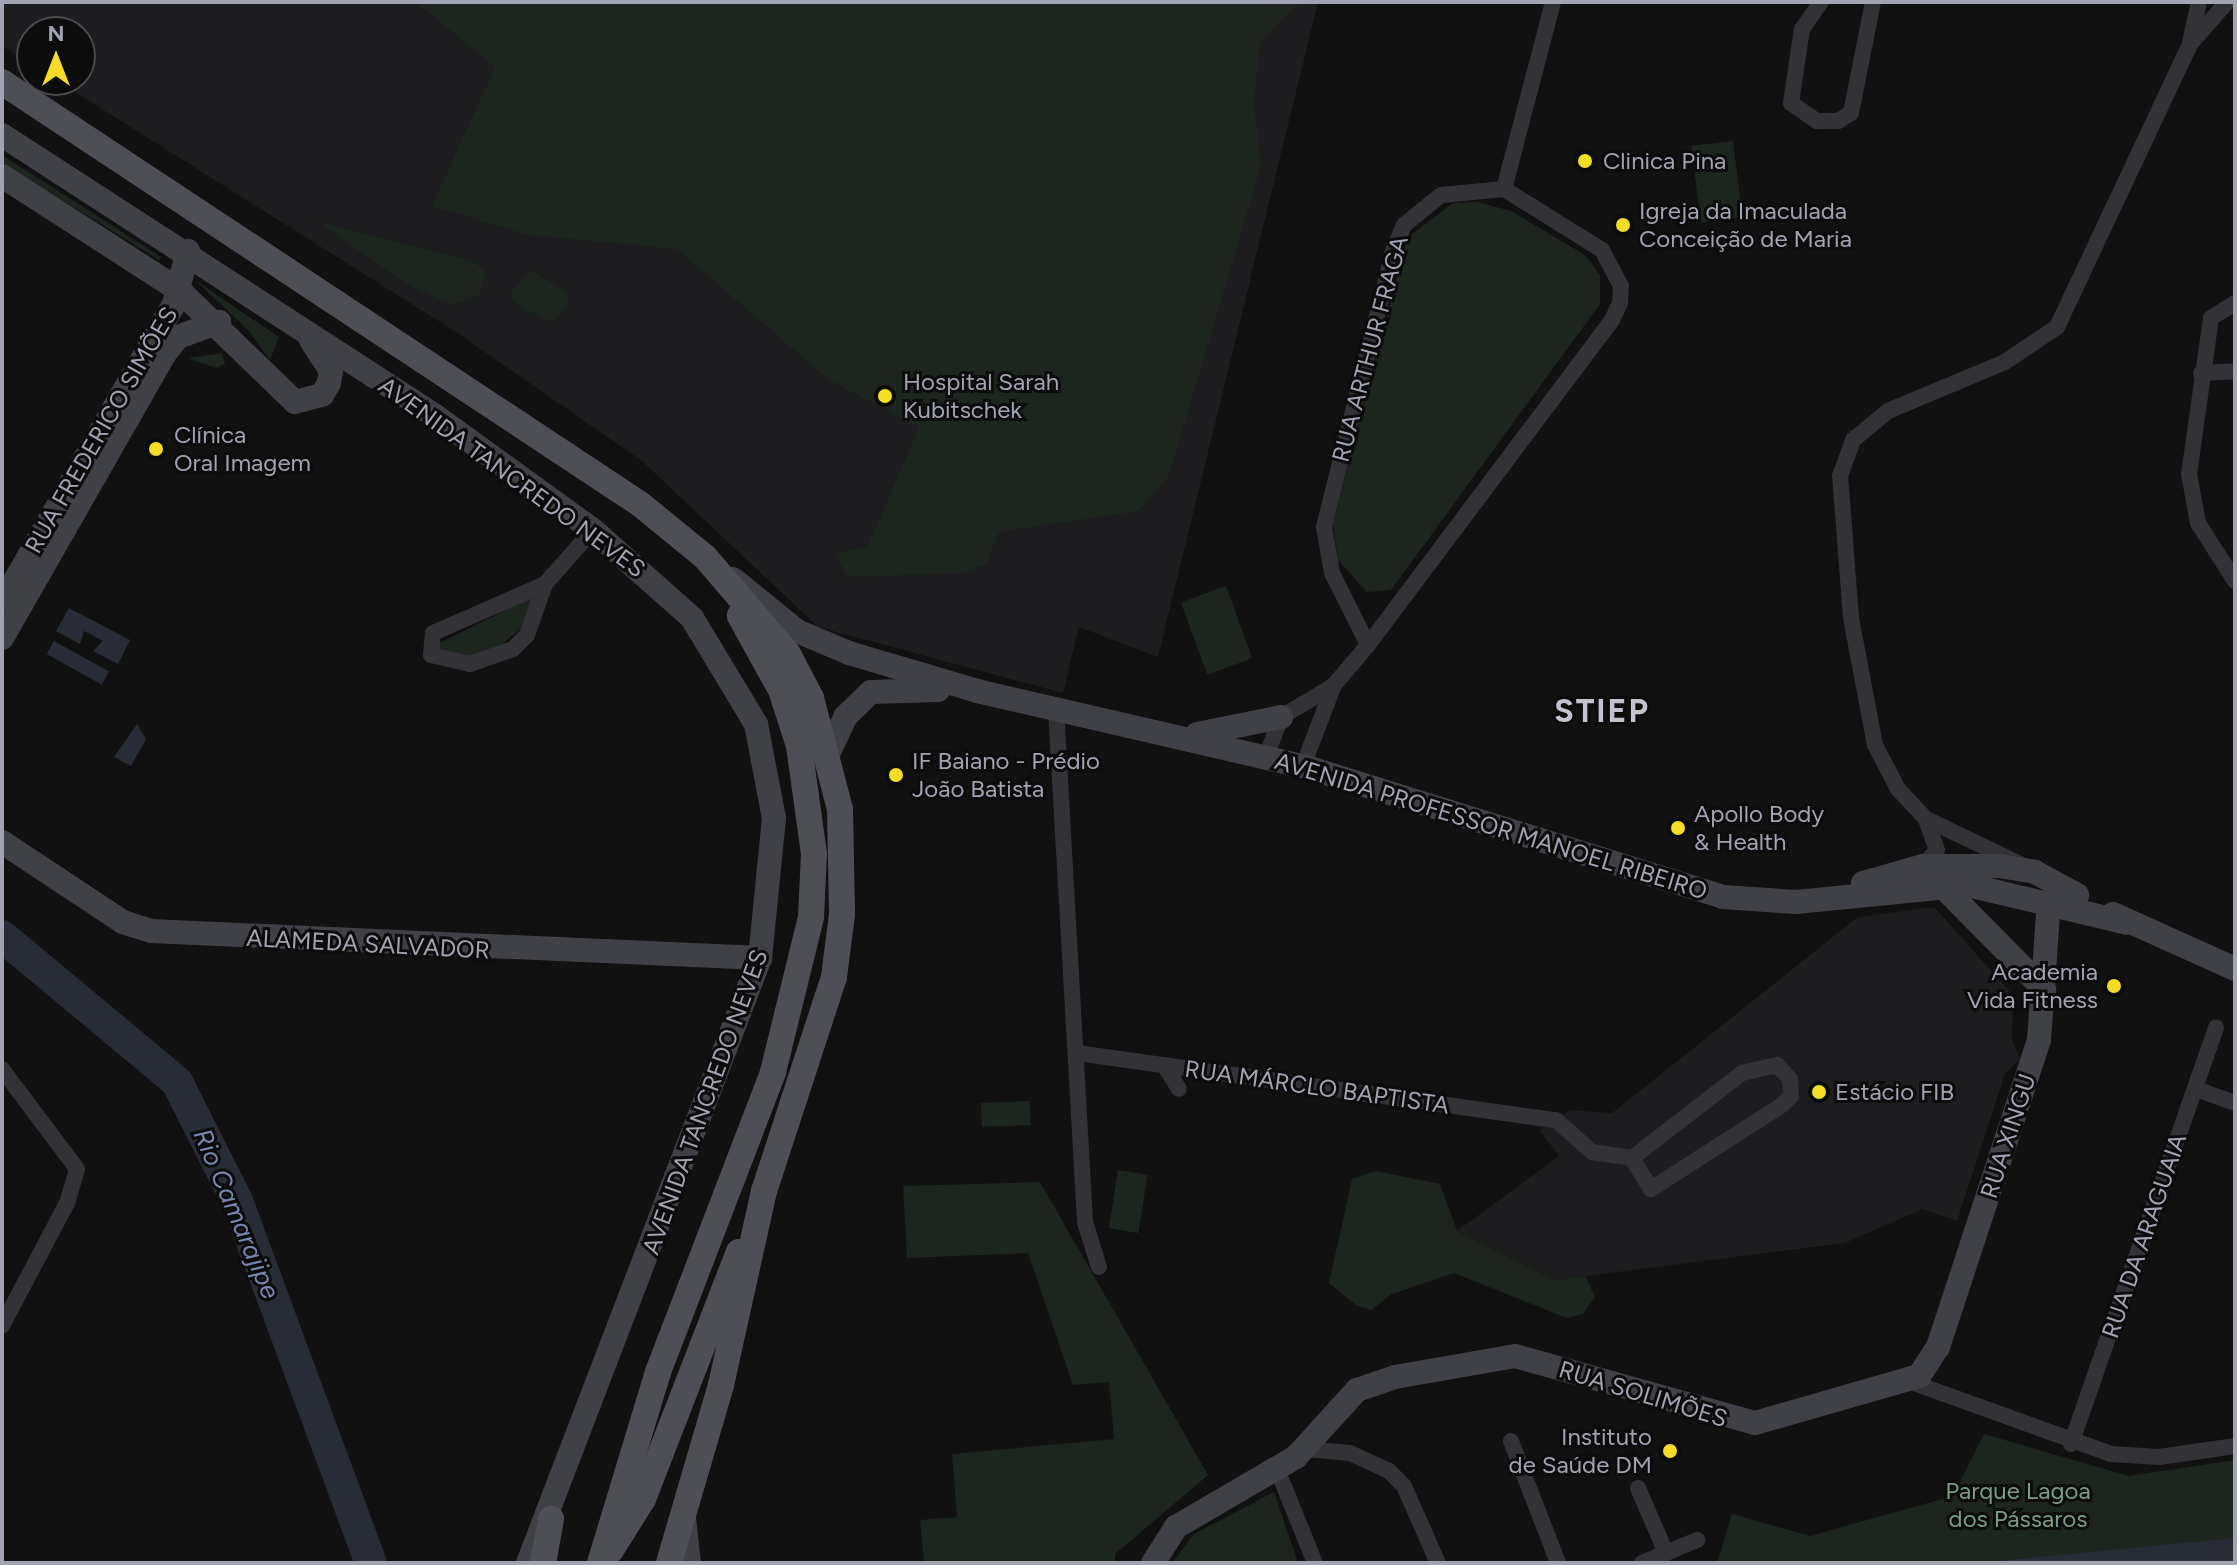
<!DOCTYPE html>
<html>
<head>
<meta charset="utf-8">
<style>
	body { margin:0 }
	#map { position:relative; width:2237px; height:1565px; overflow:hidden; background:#111112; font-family:Figtree,sans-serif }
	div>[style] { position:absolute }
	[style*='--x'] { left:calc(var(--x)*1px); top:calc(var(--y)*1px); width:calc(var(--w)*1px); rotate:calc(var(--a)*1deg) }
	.built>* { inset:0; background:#1d1d1f }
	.green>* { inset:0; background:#1d251f; transform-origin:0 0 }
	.water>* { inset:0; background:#272c36; transform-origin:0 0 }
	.river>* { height:32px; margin:-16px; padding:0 16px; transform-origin:16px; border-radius:16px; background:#272c36 }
	.street>* { height:16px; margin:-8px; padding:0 8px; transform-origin:8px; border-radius:8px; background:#323237 }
	.secondary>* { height:24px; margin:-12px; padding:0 12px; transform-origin:12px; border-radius:12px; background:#404047 }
	.primary>* { height:26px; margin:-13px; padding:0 13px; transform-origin:13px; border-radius:13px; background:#4e4e56 }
	.dots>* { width:22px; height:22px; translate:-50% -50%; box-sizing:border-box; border:4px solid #0c0c0d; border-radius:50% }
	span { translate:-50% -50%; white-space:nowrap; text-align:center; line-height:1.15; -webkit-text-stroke:6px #0c0c0d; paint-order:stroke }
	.poi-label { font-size:24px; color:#a2a3b3 }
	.left { translate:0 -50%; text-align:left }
	.right { translate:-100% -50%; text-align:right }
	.street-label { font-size:24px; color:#a2a3b3 }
	.park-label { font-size:24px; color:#789f83 }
	.water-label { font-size:26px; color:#7789b0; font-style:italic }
	.district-label { font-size:32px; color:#c3c3cf; font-weight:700; letter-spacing:2px }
	.frame { position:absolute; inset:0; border:4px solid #a2a3b3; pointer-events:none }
	.north { position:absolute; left:16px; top:16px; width:80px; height:80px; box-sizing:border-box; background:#0c0c0d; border:2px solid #48484f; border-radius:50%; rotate:0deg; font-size:22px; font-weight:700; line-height:32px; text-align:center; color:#a2a3b3 }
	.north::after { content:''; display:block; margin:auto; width:28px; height:36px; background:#f5dd27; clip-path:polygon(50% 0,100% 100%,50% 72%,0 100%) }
</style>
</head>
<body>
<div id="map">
	<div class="built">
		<div style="clip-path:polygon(2px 2px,1318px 2px,1158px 657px,1079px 627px,1063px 693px,818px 627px,642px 461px,453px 330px,56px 80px,80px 80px,80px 32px,32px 32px,32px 65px,2px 46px)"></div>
		<div style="clip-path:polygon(1934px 907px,2013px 995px,2012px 1040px,2020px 1059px,2005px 1074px,1957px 1221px,1922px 1209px,1845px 1243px,1555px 1280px,1457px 1231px,1559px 1156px,1539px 1130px,1571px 1110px,1612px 1113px,1858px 917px)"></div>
	</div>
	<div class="green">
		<div style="clip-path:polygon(416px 2px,1300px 2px,1260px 43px,1254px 103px,1261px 166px,1168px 478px,1138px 511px,999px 532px,986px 564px,962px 573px,847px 577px,835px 553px,868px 547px,919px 427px,829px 380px,677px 249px,529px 235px,432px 206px,495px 67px)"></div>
		<div style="left:1733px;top:141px;width:77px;height:42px;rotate:83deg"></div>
		<div style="clip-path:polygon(2px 155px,161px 257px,159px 260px,2px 163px)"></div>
		<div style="clip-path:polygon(1478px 202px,1511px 211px,1585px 255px,1600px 275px,1600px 304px,1391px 590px,1367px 592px,1338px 560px,1333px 524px,1407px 238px,1453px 203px)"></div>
		<div style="clip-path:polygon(316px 221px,473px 262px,486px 271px,479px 295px,453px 305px,410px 286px)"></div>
		<div style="clip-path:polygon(529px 270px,563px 289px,570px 301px,553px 323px,518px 306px,510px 294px)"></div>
		<div style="clip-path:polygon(195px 280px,279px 337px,270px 360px,247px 329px)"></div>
		<div style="clip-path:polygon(222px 353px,225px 364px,216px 368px,188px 358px)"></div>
		<div style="left:1226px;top:586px;width:77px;height:48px;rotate:70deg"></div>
		<div style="clip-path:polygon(541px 592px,529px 621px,490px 655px,445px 659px,436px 645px)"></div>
		<div style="left:1030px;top:1101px;width:24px;height:49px;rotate:88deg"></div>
		<div style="left:1118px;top:1170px;width:30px;height:59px;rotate:9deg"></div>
		<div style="clip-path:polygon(1376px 1171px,1440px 1184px,1457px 1231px,1555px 1280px,1585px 1276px,1595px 1297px,1583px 1314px,1567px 1318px,1454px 1273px,1392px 1294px,1371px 1310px,1356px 1305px,1329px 1283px,1352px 1179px)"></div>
		<div style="clip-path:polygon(1040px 1182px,1208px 1475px,1115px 1554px,1115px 1563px,924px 1563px,920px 1520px,957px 1517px,952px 1454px,1114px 1439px,1109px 1382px,1073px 1385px,1028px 1253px,907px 1258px,903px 1186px)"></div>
		<div style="clip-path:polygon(1984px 1434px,2129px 1476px,2235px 1460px,2235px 1563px,1717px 1563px,1732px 1514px,1810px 1536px,1953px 1496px)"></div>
		<div style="clip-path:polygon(1274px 1492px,1298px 1563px,1172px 1563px,1194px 1534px)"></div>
	</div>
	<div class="water">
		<div style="clip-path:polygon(69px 608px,130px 640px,118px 664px,93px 651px,103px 641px,84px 631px,80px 644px,56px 631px)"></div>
		<div style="left:54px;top:641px;width:63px;height:15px;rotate:29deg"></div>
		<div style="clip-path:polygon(137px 724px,146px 739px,131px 766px,114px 757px)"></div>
		<div style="clip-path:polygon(2235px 1538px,2235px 1563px,1977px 1563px,2029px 1558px)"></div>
	</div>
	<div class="river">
		<div style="--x:2;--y:936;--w:228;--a:39.8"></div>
		<div style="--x:177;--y:1082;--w:133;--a:63.2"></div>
		<div style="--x:237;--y:1201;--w:386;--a:69.7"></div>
	</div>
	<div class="street">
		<div style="--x:1821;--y:2;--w:33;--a:125"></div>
		<div style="--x:1802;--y:29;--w:75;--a:98.5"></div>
		<div style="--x:1791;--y:103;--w:32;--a:35"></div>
		<div style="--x:1817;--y:121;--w:21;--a:0"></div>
		<div style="--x:1838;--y:121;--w:15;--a:-32"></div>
		<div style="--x:1851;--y:113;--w:113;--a:-78.8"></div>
		<div style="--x:2192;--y:42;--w:53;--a:-48.8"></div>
		<div style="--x:1504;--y:189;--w:193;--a:-75.3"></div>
		<div style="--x:2235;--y:303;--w:28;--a:148"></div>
		<div style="--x:2211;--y:318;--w:158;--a:98"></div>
		<div style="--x:2189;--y:474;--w:50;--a:79.6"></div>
		<div style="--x:2198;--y:523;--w:69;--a:57.5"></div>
		<div style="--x:2201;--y:373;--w:34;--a:-3"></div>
		<div style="--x:545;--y:584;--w:54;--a:109.4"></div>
		<div style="--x:527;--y:635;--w:20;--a:135"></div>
		<div style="--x:513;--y:649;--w:46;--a:160.8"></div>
		<div style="--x:470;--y:664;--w:40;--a:-167"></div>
		<div style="--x:431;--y:655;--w:22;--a:-85"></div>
		<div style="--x:433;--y:633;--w:122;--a:-23.6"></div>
		<div style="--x:545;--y:584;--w:72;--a:-48.4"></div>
		<div style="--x:1056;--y:709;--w:514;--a:86.76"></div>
		<div style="--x:1085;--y:1222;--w:47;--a:72.7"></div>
		<div style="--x:1266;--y:757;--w:43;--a:-69.4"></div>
		<div style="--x:1281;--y:717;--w:61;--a:-30.8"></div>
		<div style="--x:1303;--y:766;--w:87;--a:-69.1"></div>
		<div style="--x:1334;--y:685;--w:52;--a:-49.6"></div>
		<div style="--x:1368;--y:645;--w:406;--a:-53.1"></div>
		<div style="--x:1612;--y:320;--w:19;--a:-65"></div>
		<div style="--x:1620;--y:303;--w:17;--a:-87"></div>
		<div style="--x:1621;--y:286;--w:41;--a:-117.8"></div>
		<div style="--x:1602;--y:250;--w:115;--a:-148.1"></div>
		<div style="--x:1504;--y:189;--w:63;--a:174.6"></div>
		<div style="--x:1441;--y:195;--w:48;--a:141"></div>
		<div style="--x:1404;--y:225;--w:25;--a:113"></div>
		<div style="--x:1394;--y:248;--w:288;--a:104.1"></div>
		<div style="--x:1324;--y:527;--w:47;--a:80.1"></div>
		<div style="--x:1332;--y:573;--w:80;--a:63.4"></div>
		<div style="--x:2020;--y:864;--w:104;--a:-154.4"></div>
		<div style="--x:1926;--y:819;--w:41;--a:-133"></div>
		<div style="--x:1898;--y:789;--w:50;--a:-117.6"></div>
		<div style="--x:1875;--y:745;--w:129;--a:-100.7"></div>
		<div style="--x:1851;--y:618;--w:142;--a:-94.4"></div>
		<div style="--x:1840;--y:476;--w:38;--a:-70"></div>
		<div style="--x:1853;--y:440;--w:45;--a:-39.6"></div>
		<div style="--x:1888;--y:411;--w:127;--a:-22.7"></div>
		<div style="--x:2005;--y:362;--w:63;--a:-33.9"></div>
		<div style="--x:2057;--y:327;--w:310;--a:-64.8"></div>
		<div style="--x:2189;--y:47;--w:46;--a:-77.5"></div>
		<div style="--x:1923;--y:866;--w:21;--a:-49"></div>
		<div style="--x:1937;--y:850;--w:33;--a:-110"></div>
		<div style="--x:1077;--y:1053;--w:484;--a:8"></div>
		<div style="--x:1556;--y:1120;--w:48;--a:41.6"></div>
		<div style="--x:1592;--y:1152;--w:40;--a:8.5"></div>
		<div style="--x:1632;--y:1158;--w:139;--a:-37.7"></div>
		<div style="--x:1742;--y:1073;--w:36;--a:-13"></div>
		<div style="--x:1777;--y:1065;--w:19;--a:47"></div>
		<div style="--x:1790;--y:1079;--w:17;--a:87"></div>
		<div style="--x:1791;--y:1096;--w:13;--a:135"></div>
		<div style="--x:1782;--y:1105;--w:156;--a:147.3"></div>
		<div style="--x:1651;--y:1189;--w:36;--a:-122"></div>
		<div style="--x:1164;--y:1065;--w:28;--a:58"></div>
		<div style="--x:2;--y:1069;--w:125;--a:53.1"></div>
		<div style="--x:77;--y:1169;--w:35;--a:106"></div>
		<div style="--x:67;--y:1203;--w:139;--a:117.9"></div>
		<div style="--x:2196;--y:1089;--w:41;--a:19.7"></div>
		<div style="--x:1911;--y:1382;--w:213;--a:19.8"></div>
		<div style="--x:2111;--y:1454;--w:48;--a:3.6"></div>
		<div style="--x:2159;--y:1457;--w:77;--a:-8.2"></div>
		<div style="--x:1511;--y:1441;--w:131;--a:68.9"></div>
		<div style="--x:2071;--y:1444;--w:441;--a:-70.8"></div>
		<div style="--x:1305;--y:1449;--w:45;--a:5.1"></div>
		<div style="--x:1350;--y:1453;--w:43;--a:24.8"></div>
		<div style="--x:1389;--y:1471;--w:21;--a:45"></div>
		<div style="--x:1404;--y:1486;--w:84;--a:66.2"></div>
		<div style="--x:1277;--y:1469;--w:101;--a:68"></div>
		<div style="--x:1638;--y:1488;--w:71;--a:66.7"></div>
		<div style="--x:1642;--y:1563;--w:60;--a:-22.7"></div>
	</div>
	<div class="secondary">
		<div style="--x:2;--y:135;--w:515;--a:32.95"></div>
		<div style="--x:434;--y:415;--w:196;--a:35.9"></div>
		<div style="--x:593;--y:530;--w:132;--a:41.6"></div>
		<div style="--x:692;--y:618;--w:124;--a:58.9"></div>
		<div style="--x:756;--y:724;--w:96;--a:79.2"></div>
		<div style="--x:774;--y:818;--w:141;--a:95.7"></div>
		<div style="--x:760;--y:958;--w:648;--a:110.98"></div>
		<div style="--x:2;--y:176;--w:211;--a:32.8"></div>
		<div style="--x:179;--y:290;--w:161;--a:44"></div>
		<div style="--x:295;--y:402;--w:28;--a:-15"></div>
		<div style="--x:322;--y:395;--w:14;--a:-60"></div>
		<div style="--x:329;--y:383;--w:12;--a:-81"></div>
		<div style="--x:331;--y:371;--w:37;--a:-123"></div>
		<div style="--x:733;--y:579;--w:82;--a:39.1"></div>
		<div style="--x:797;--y:631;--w:56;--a:22.9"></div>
		<div style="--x:849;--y:653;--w:134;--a:16.5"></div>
		<div style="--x:977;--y:691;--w:335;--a:13"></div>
		<div style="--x:1303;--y:766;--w:440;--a:17.3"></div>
		<div style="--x:1723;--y:897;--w:73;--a:3.9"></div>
		<div style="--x:1796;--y:902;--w:173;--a:-5.6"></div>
		<div style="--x:1968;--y:885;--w:163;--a:13.4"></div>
		<div style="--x:2;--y:603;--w:345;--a:-60.1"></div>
		<div style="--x:174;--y:304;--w:55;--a:-75.2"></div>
		<div style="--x:2;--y:638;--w:330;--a:-60.2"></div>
		<div style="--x:166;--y:352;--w:19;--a:-51"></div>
		<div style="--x:178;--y:337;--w:44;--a:-20.1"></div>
		<div style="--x:1197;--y:734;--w:86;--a:-11.4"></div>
		<div style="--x:829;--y:752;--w:38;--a:-65"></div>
		<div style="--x:845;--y:717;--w:36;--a:-44"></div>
		<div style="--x:871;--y:692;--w:67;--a:-1.7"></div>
		<div style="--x:2;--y:842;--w:145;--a:33.5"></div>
		<div style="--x:123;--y:922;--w:29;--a:18"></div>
		<div style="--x:151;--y:931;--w:610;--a:2.54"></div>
		<div style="--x:1863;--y:883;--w:62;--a:-15.8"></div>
		<div style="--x:1923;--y:866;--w:76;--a:0"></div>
		<div style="--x:1999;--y:866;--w:36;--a:9"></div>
		<div style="--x:2035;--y:872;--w:48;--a:28.7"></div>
		<div style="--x:1943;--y:887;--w:144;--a:45.3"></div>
		<div style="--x:2113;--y:914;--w:134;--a:24.3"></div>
		<div style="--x:684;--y:1518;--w:45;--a:83.7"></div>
		<div style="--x:1153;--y:1563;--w:43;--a:-57.4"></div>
		<div style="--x:1176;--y:1527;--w:139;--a:-30.3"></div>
		<div style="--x:1296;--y:1457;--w:91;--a:-47.7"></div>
		<div style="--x:1357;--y:1390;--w:40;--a:-18.9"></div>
		<div style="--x:1395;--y:1377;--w:122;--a:-9.9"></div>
		<div style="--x:1515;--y:1356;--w:249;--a:15.6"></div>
		<div style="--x:1755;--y:1423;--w:171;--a:-16"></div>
		<div style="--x:1919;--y:1376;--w:35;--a:-57"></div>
		<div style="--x:1938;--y:1347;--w:323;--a:-71.8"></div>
		<div style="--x:2039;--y:1040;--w:138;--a:-85.9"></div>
		<div style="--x:2049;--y:902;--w:25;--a:-23"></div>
	</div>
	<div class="primary">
		<div style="--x:2;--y:82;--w:765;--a:33.48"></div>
		<div style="--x:640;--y:504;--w:84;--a:39.2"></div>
		<div style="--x:705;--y:557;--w:128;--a:49.4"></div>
		<div style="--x:788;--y:654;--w:50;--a:62.4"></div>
		<div style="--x:811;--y:698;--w:115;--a:75.4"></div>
		<div style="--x:840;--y:809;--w:105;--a:88.9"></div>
		<div style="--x:842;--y:914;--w:64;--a:97.2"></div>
		<div style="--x:834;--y:977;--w:225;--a:108.1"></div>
		<div style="--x:764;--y:1191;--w:199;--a:102.5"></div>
		<div style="--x:721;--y:1385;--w:185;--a:106.3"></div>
		<div style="--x:611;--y:1550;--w:60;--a:-57.9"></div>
		<div style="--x:643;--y:1499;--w:265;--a:-68.8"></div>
		<div style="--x:543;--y:1563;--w:45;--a:-79.7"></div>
		<div style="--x:600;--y:1563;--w:200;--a:-73.1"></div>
		<div style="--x:658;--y:1372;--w:321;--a:-69"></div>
		<div style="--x:773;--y:1072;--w:160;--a:-76.2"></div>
		<div style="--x:811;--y:917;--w:63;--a:-87.3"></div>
		<div style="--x:814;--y:854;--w:109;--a:-97.9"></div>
		<div style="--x:799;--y:746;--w:59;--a:-107.8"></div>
		<div style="--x:781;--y:690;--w:85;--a:-119"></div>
	</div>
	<div class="dots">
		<div style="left:1585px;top:161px;background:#f5dd27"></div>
		<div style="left:1623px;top:225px;background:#f5dd27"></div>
		<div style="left:885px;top:396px;background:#f5dd27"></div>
		<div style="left:156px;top:449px;background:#f5dd27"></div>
		<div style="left:896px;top:775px;background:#f5dd27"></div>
		<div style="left:1678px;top:828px;background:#f5dd27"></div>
		<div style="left:2114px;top:986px;background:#f5dd27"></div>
		<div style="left:1819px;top:1092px;background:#f5dd27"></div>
		<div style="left:1670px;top:1451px;background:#f5dd27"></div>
	</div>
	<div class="poi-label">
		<span class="left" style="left:1603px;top:161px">Clinica Pina</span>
		<span class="left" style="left:1639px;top:225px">Igreja da Imaculada<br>Conceição de Maria</span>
		<span class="left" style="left:903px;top:396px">Hospital Sarah<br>Kubitschek</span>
		<span class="left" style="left:174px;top:449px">Clínica<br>Oral Imagem</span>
		<span class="left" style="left:912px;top:775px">IF Baiano - Prédio<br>João Batista</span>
		<span class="left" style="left:1694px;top:828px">Apollo Body<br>&amp; Health</span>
		<span class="right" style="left:2098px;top:986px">Academia<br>Vida Fitness</span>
		<span class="left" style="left:1835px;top:1092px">Estácio FIB</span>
		<span class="right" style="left:1652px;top:1451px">Instituto<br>de Saúde DM</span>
	</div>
	<div class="street-label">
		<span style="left:1370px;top:349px;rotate:-75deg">RUA ARTHUR FRAGA</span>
		<span style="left:101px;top:430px;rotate:-60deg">RUA FREDERICO SIMÕES</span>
		<span style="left:512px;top:477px;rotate:36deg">AVENIDA TANCREDO NEVES</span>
		<span style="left:1491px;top:826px;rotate:17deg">AVENIDA PROFESSOR MANOEL RIBEIRO</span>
		<span style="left:368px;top:944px;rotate:3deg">ALAMEDA SALVADOR</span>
		<span style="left:1317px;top:1087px;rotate:8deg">RUA MÁRCLO BAPTISTA</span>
		<span style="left:705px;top:1102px;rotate:-70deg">AVENIDA TANCREDO NEVES</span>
		<span style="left:2008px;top:1136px;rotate:-72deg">RUA XINGU</span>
		<span style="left:2144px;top:1236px;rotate:-71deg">RUA DA ARAGUAIA</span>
		<span style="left:1643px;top:1394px;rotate:17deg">RUA SOLIMÕES</span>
	</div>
	<div class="park-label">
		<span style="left:2018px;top:1505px">Parque Lagoa<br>dos Pássaros</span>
	</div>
	<div class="water-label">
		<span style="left:236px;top:1214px;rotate:67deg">Rio Camarajipe</span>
	</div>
	<div class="district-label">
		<span style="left:1602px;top:711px">STIEP</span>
	</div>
	<div class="frame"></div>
	<div class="north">N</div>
</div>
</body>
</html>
